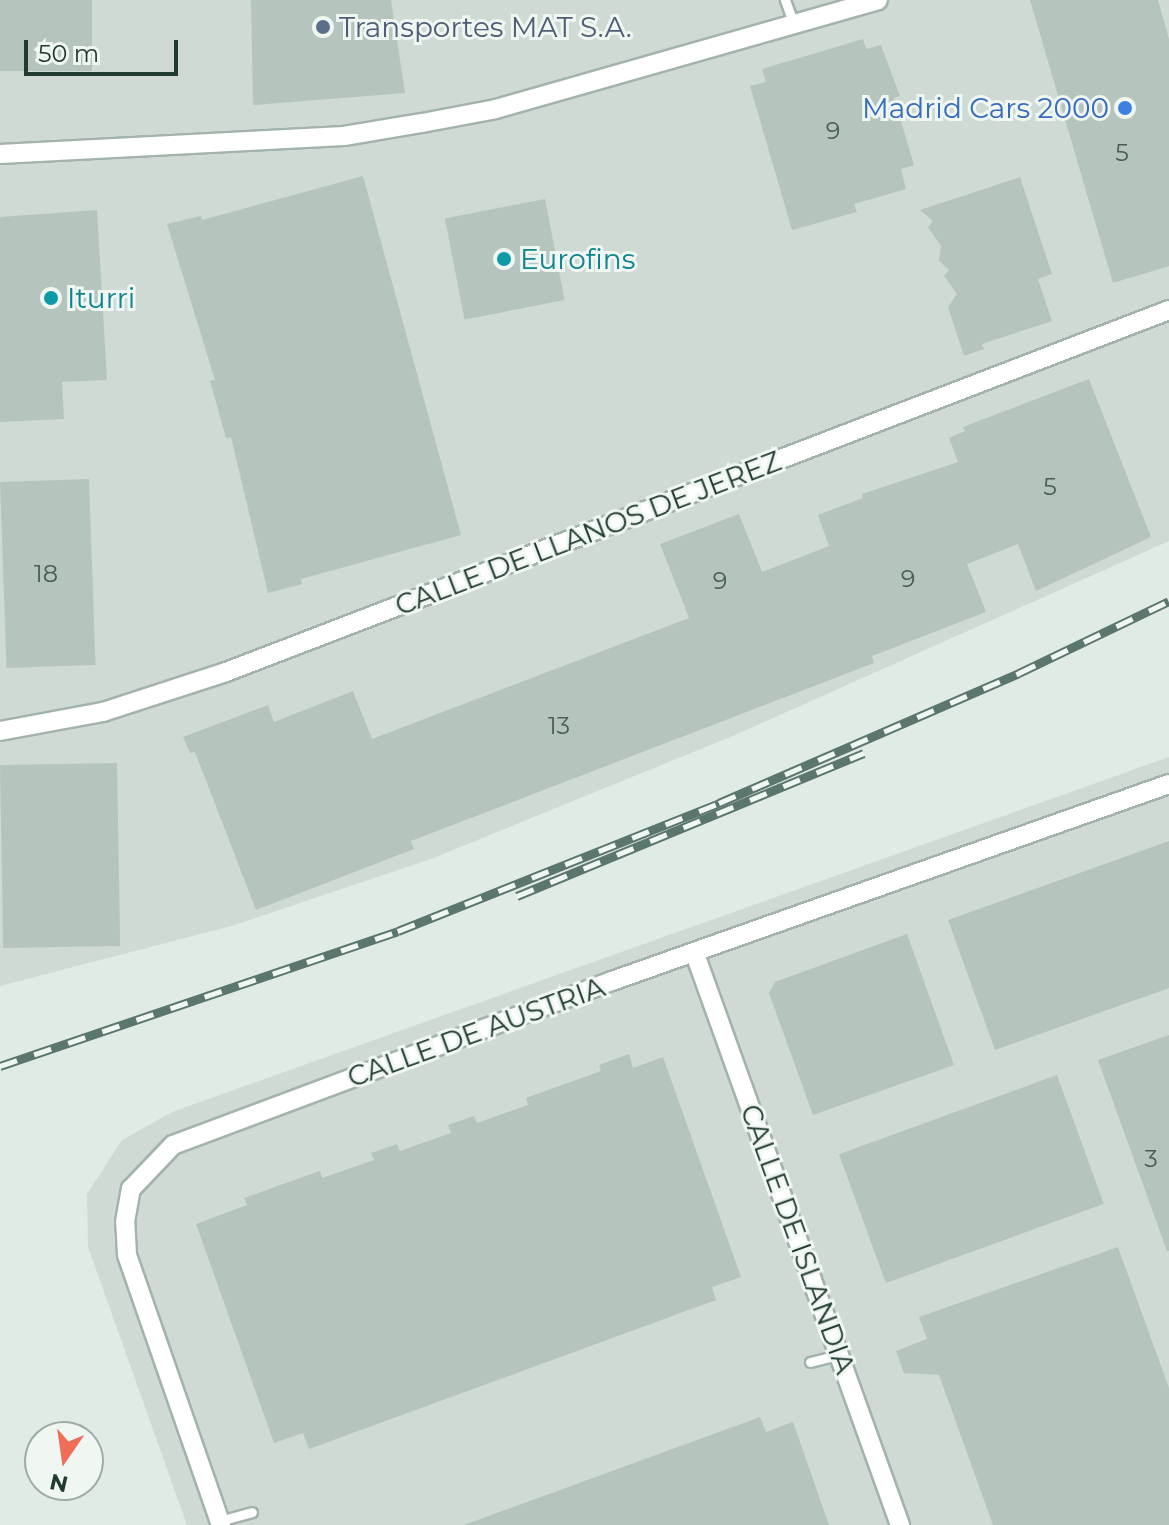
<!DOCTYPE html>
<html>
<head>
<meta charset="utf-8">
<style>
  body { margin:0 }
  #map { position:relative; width:1169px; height:1525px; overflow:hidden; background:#e0ebe5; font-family:Montserrat,sans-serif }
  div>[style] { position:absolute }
  .built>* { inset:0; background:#cedad3 }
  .building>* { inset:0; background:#b5c5bd; transform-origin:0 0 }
  .roads { filter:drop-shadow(2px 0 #a3b3ab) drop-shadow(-2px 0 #a3b3ab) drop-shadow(0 2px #a3b3ab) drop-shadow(0 -2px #a3b3ab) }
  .lane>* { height:9px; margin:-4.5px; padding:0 4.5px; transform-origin:4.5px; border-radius:4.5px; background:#fff }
  .street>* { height:18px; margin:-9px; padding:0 9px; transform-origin:9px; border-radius:9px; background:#fff }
  .rail>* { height:9px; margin-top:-4.5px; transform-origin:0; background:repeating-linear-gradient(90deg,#f0f7f3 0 18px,#5b766c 0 36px); box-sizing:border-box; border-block:2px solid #5b766c }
  .dots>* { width:22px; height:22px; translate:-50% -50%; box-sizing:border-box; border:4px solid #f0f7f3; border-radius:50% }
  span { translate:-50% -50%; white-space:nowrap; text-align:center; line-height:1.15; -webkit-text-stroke:6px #f0f7f3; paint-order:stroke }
  .number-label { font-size:24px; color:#465e54 }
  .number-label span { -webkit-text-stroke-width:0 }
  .service-label { font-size:28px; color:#4e5e75 }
  .left { translate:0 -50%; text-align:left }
  .shop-label { font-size:28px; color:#366cbe }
  .right { translate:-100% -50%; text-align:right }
  .culture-label { font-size:28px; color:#0d838f }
  .street-label { font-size:28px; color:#213b31 }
  .north { position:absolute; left:24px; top:1421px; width:80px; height:80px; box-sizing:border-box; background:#f0f7f3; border:2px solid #9daca5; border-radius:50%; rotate:193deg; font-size:22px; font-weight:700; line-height:32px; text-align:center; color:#213b31 }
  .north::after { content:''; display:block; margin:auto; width:28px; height:36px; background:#f06d58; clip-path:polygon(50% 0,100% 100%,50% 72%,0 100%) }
  .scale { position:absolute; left:24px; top:40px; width:154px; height:36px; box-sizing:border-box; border:4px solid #213b31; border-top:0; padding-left:10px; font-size:24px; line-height:28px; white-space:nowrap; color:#213b31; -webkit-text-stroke:6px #f0f7f3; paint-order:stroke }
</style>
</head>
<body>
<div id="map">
  <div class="built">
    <div style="clip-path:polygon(0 0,1169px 0,1169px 541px,735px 735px,431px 859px,235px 925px,0 986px)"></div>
    <div style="clip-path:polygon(1169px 757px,1169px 1525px,187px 1525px,88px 1247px,87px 1194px,122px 1140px,172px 1112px)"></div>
  </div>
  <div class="building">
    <div style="left:0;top:0;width:92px;height:71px"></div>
    <div style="clip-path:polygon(251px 0,391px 0,405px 93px,253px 105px)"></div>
    <div style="clip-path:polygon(1030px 0,1158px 0,1169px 39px,1169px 266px,1113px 283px)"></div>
    <div style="clip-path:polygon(863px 39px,866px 49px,881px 45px,900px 96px,894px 98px,914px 165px,901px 169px,906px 189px,854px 204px,857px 212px,792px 230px,750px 86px,766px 82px,762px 69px)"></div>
    <div style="clip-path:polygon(363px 176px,461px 535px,301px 579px,302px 584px,268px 593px,231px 437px,226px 438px,210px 381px,215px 380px,167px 224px,201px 216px,202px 220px)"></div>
    <div style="clip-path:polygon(1020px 177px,1052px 274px,1038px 279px,1052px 321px,982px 344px,984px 349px,964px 356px,948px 307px,957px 294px,944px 276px,949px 270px,939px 261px,941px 246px,928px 227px,933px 221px,920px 210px)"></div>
    <div style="left:545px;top:199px;width:103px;height:102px;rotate:79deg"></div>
    <div style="clip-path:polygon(97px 210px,107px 380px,62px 382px,64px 419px,0 422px,0 217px)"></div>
    <div style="clip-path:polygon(1089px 379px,1151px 537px,1036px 591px,1018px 544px,967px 564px,986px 612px,872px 656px,874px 663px,411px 841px,414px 849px,256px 910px,195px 752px,190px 753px,183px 737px,268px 705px,274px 722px,353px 691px,372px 739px,689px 618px,660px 544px,739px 514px,762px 572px,829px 546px,818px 515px,863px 498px,862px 494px,958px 462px,949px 438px,965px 431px,963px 427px)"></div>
    <div style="left:89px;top:479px;width:186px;height:89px;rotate:88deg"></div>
    <div style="left:117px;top:763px;width:183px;height:117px;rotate:89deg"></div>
    <div style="clip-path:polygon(1169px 841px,1169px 988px,995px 1050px,948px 920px)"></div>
    <div style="clip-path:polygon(907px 934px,954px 1065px,813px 1115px,769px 993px,775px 982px)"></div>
    <div style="clip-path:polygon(1169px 1035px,1169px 1251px,1167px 1251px,1098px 1060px)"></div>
    <div style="clip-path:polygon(629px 1054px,633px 1068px,663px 1057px,741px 1277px,712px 1287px,716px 1300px,309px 1449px,303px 1433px,274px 1443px,196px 1224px,247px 1205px,244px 1198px,320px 1171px,322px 1178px,374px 1160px,371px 1153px,397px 1144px,400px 1151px,451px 1133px,448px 1125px,474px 1116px,477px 1123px,528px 1105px,526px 1098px,601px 1071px,599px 1065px)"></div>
    <div style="left:1057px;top:1075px;width:137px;height:232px;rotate:70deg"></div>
    <div style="clip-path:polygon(1118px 1247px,1169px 1388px,1169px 1525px,993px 1525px,939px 1375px,904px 1373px,896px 1351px,927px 1339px,919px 1317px)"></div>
    <div style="clip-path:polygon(760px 1417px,766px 1432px,793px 1422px,829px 1525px,464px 1525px)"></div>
  </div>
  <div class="roads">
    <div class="lane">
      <div style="left:785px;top:0;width:27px;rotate:70deg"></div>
      <div style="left:810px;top:1362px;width:30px;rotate:-14deg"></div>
      <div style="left:219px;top:1521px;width:34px;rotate:-15deg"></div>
    </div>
    <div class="street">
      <div style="left:0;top:154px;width:344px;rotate:-3deg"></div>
      <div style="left:344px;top:136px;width:79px;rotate:-9.5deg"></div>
      <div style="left:422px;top:123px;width:75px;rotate:-10.7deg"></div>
      <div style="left:496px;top:109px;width:397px;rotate:-15.9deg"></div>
      <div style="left:0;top:731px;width:105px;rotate:-10.5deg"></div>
      <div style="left:103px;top:712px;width:129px;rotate:-18deg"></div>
      <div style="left:226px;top:672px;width:1010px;rotate:-21deg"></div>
      <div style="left:695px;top:954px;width:607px;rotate:70.25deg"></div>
      <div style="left:221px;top:1525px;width:286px;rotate:-109.2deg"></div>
      <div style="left:127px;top:1255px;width:33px;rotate:-93deg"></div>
      <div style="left:125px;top:1222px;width:34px;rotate:-80deg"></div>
      <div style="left:131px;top:1189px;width:61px;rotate:-46.3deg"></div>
      <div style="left:173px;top:1145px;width:469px;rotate:-20.5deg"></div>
      <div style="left:612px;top:981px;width:591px;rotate:-19.48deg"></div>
    </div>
  </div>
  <div class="rail">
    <div style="left:517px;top:896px;width:375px;rotate:-22.4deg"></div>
    <div style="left:0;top:1066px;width:420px;rotate:-18.7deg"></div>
    <div style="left:398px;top:931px;width:346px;rotate:-21.7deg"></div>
    <div style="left:719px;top:803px;width:327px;rotate:-23.4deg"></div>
    <div style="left:1019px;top:673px;width:166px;rotate:-25.6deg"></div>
  </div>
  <div class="dots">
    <div style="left:323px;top:27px;background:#5c6f8a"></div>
    <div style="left:1125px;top:108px;background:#3f7fe0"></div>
    <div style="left:504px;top:259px;background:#0f9aa8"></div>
    <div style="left:51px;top:298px;background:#0f9aa8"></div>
  </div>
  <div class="number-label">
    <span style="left:833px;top:131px">9</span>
    <span style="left:1122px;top:153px">5</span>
    <span style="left:1050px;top:487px">5</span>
    <span style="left:46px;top:574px">18</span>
    <span style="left:908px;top:579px">9</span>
    <span style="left:720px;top:581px">9</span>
    <span style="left:559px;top:726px">13</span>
    <span style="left:1151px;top:1159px">3</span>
  </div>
  <div class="service-label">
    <span class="left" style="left:339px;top:27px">Transportes MAT S.A.</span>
  </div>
  <div class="shop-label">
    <span class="right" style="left:1109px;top:108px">Madrid Cars 2000</span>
  </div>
  <div class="culture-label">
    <span class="left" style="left:520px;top:259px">Eurofins</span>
    <span class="left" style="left:67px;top:298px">Iturri</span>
  </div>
  <div class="street-label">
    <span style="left:588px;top:533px;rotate:-21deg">CALLE DE LLANOS DE JEREZ</span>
    <span style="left:476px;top:1032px;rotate:-20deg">CALLE DE AUSTRIA</span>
    <span style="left:798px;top:1239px;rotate:70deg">CALLE DE ISLANDIA</span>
  </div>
  <div class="north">N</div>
  <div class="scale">50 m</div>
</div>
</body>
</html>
